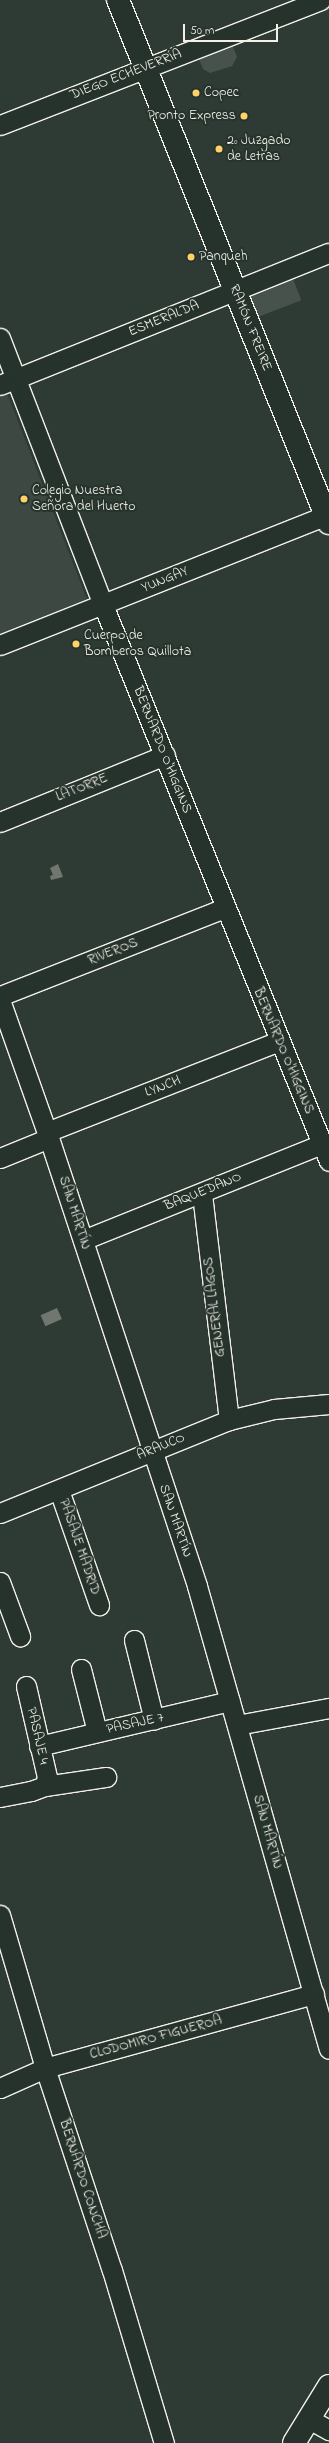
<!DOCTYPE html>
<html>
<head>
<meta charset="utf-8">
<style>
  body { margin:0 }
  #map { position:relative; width:329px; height:2443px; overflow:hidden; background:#2e3b34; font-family:"Indie Flower",sans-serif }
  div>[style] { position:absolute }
  .built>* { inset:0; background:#3c4841 }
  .green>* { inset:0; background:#48524c; transform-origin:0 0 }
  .water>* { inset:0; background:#6f7770; transform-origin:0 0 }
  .roads { filter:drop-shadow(1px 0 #f4f1e8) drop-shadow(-1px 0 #f4f1e8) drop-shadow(0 1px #f4f1e8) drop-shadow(0 -1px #f4f1e8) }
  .minor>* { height:19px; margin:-9.5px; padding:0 9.5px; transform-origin:9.5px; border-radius:9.5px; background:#26332d }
  .major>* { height:22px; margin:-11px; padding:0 11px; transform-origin:11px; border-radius:11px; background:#26332d }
  .dots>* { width:11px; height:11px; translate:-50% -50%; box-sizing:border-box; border:2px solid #26332d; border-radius:50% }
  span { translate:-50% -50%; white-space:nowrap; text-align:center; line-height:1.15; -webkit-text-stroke:4px #26332d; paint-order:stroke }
  .street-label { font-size:14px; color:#f4f1e8 }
  .poi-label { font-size:14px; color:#f4f1e8 }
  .left { translate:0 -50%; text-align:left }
  .right { translate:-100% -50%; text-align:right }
  .scale { position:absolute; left:183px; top:24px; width:95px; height:18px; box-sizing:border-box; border:2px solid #f4f1e8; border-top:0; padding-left:5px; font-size:12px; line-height:14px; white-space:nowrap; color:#f4f1e8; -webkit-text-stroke:3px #26332d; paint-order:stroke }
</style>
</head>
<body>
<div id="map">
  <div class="built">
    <div style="clip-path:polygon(7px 393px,88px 602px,0 635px,0 396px)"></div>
  </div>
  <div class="green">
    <div style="clip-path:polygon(232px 44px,237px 57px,232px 66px,210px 73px,203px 69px,198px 57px)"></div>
    <div style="left:292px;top:276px;width:26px;height:53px;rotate:69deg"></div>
  </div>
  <div class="water">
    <div style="clip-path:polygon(58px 864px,63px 877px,51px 880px,50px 876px,53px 875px,50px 868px)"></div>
    <div style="left:57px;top:1308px;width:12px;height:18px;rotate:66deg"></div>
  </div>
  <div class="roads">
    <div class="minor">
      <div style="left:0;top:125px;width:344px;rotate:-21.3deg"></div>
      <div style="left:0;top:338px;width:286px;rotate:68.9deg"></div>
      <div style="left:103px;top:605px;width:600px;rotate:67.88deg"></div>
      <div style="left:0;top:385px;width:354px;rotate:-21.9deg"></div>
      <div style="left:0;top:645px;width:351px;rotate:-21.7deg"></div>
      <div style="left:0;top:822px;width:178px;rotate:-22.1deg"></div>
      <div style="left:0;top:996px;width:242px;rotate:-21.4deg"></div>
      <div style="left:0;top:1000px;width:146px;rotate:70.5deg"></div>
      <div style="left:49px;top:1138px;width:472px;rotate:71.7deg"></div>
      <div style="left:197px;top:1586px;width:481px;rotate:74.1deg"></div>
      <div style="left:47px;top:1132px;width:249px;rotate:-21.4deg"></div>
      <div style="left:0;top:1158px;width:53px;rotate:-22.2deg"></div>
      <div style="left:202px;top:1194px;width:228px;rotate:83.2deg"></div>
      <div style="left:83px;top:1240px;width:258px;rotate:-21.9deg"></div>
      <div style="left:59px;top:1490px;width:122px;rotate:70.8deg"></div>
      <div style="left:0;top:1513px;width:247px;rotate:-22.1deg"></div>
      <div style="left:229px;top:1420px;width:46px;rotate:-13.7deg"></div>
      <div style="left:274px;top:1409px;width:55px;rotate:-5.2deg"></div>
      <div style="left:0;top:1582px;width:58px;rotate:69.7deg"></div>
      <div style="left:134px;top:1640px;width:82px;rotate:76deg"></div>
      <div style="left:81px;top:1669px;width:65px;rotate:75.7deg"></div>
      <div style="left:26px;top:1686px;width:93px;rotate:77deg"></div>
      <div style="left:47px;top:1777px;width:9px;rotate:103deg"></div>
      <div style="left:237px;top:1725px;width:94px;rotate:-10.5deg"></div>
      <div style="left:39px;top:1746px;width:196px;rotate:-13.3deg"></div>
      <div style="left:0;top:1797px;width:32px;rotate:-11deg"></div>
      <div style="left:31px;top:1791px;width:15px;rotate:-20deg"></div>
      <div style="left:45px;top:1786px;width:62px;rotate:-8.4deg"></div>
      <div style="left:0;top:1915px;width:159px;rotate:73.6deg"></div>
      <div style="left:45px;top:2068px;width:213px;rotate:71.7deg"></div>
      <div style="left:112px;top:2270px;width:181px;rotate:73.3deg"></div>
      <div style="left:0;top:2088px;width:49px;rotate:-24deg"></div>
      <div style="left:45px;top:2068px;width:279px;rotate:-15.4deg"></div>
      <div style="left:309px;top:2419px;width:23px;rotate:29deg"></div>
    </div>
    <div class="major">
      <div style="left:118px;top:0;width:564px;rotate:68.03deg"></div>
      <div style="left:294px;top:2443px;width:67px;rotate:-58.4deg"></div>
    </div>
  </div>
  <div class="dots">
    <div style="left:196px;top:93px;background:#ffd166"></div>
    <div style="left:244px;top:116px;background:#ffd166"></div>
    <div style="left:219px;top:149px;background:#ffd166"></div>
    <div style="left:191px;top:257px;background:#ffd166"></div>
    <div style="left:24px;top:499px;background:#ffd166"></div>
    <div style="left:76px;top:644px;background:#ffd166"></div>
  </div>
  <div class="street-label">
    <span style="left:126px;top:75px;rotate:-21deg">DIEGO ECHEVERRÍA</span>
    <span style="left:164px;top:319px;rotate:-22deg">ESMERALDA</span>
    <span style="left:250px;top:328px;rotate:68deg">RAMÓN FREIRE</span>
    <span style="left:165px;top:580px;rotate:-22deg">YUNGAY</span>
    <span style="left:162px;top:750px;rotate:68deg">BERNARDO O'HIGGINS</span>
    <span style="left:82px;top:788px;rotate:-22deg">LATORRE</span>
    <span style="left:113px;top:952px;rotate:-21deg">RIVEROS</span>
    <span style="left:283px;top:1051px;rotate:67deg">BERNARDO O'HIGGINS</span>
    <span style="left:163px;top:1087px;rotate:-21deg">LYNCH</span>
    <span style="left:203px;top:1192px;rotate:-22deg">BAQUEDANO</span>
    <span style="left:74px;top:1213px;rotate:72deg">SAN MARTÍN</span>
    <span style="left:215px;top:1307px;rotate:-97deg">GENERAL LAGOS</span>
    <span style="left:161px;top:1447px;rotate:-22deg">ARAUCO</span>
    <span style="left:175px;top:1521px;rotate:71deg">SAN MARTÍN</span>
    <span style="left:79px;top:1547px;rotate:71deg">PASAJE MADRID</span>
    <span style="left:135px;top:1724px;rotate:-12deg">PASAJE 7</span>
    <span style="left:37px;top:1736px;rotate:77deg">PASAJE 4</span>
    <span style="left:267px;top:1832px;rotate:74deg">SAN MARTÍN</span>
    <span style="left:156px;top:2038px;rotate:-15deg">CLODOMIRO FIGUEROA</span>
    <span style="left:82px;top:2179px;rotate:72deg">BERNARDO CONCHA</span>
  </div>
  <div class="poi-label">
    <span class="left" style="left:204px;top:93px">Copec</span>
    <span class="right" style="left:236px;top:116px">Pronto Express</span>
    <span class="left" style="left:227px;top:149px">2º Juzgado<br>de Letras</span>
    <span class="left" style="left:199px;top:257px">Panqueh</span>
    <span class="left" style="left:32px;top:499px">Colegio Nuestra<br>Señora del Huerto</span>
    <span class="left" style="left:84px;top:644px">Cuerpo de<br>Bomberos Quillota</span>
  </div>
  <div class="scale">50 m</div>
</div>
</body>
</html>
